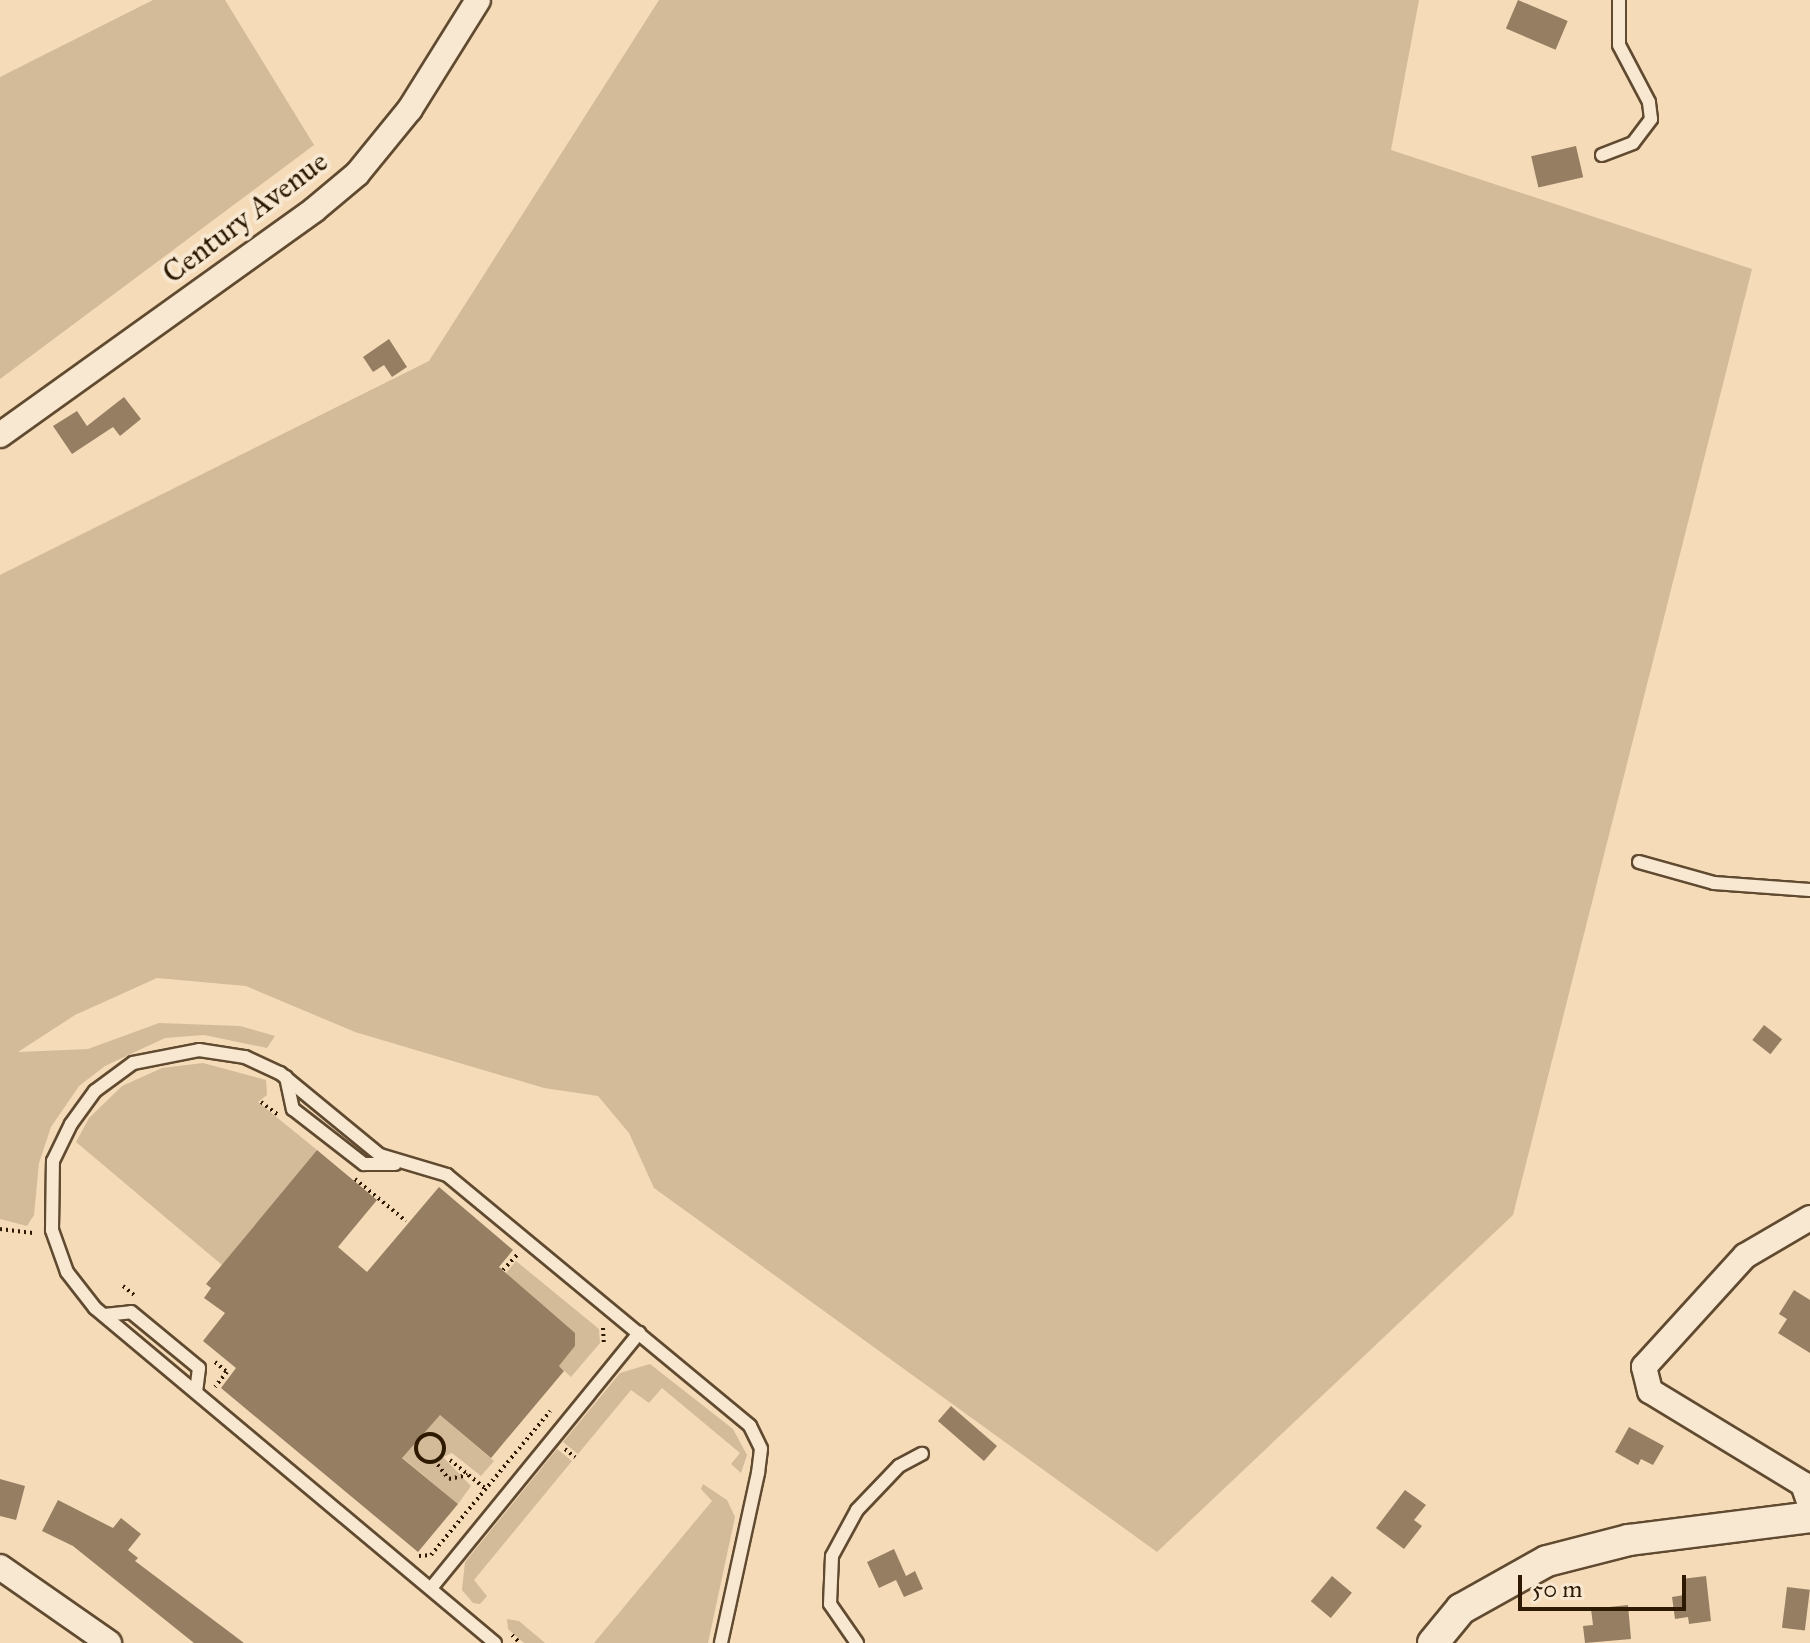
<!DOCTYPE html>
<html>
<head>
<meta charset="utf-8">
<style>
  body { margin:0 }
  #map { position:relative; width:1810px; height:1643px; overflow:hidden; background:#f5dbb8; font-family:"IM FELL Great Primer",serif }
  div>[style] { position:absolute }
  .green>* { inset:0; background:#d3ba99 }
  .building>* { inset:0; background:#957e61; transform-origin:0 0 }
  .path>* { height:4px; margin-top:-2px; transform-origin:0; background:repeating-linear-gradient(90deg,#2e1a02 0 2px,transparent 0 6px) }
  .path>.ring { margin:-2px; padding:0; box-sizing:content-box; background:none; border:4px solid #2e1a02; border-radius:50% }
  .roads { filter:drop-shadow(2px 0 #604a30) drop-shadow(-2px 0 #604a30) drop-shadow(0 2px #604a30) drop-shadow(0 -2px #604a30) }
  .service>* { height:12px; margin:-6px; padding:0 6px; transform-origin:6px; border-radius:6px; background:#f8e8d1 }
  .minor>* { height:24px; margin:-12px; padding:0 12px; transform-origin:12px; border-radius:12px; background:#f8e8d1 }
  .tertiary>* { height:30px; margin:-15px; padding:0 15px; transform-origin:15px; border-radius:15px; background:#f8e8d1 }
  span { translate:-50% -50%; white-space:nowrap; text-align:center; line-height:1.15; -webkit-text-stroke:8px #f8e8d1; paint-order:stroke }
  .street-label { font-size:30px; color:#2e1a02 }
  .scale { position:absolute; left:1518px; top:1575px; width:168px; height:36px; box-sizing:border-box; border:4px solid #2e1a02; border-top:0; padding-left:10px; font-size:24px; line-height:28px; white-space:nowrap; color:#2e1a02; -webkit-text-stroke:6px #f8e8d1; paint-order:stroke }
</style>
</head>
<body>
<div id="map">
  <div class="green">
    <div style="clip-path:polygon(153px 0,225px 0,314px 145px,0 379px,0 77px)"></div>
    <div style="clip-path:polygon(659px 0,1419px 0,1391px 150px,1752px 269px,1513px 1215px,1157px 1552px,654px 1188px,629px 1133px,598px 1096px,544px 1088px,355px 1032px,246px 986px,157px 978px,75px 1015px,18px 1052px,88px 1049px,159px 1023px,240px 1026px,275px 1036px,267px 1048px,204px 1035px,165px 1038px,105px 1066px,79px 1086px,51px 1127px,39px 1163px,34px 1215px,27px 1226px,0 1219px,0 575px,429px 361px)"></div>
    <div style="clip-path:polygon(203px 1063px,266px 1080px,267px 1095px,258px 1102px,317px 1150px,222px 1265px,76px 1142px,89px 1118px,122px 1086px,162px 1068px)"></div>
    <div style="clip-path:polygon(516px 1261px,599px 1329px,600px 1343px,571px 1377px,559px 1366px,575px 1346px,575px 1334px,506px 1273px)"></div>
    <div style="clip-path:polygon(650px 1364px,733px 1429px,747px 1455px,741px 1473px,731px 1464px,740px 1453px,662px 1388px,649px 1403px,631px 1390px,578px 1454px,563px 1442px,620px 1373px)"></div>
    <div style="clip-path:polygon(440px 1415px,494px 1461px,481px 1476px,452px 1453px,443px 1457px,471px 1486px,458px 1504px,391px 1448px)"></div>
    <div style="clip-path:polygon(557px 1449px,572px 1461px,474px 1580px,487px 1596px,480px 1604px,473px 1603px,462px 1590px,465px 1562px)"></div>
    <div style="clip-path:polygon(703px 1484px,727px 1500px,735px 1517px,708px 1643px,594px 1643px,712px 1501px,701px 1489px)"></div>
    <div style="clip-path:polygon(507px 1619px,519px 1621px,545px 1643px,524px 1643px,508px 1629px)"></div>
  </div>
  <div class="building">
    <div style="left:1518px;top:0;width:54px;height:31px;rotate:23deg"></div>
    <div style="left:1576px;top:146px;width:32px;height:46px;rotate:77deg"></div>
    <div style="clip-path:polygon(389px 339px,407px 367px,392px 377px,384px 365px,373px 372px,363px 357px)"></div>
    <div style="clip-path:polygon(124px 397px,141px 419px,120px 436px,113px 427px,72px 454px,53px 426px,77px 411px,87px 426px)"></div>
    <div style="left:1764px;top:1025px;width:23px;height:19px;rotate:38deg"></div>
    <div style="clip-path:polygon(317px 1150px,377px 1200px,338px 1247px,367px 1272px,439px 1187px,513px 1250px,499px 1267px,575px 1333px,575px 1346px,559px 1366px,564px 1371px,491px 1458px,440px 1415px,402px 1458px,458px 1504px,418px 1552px,221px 1388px,236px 1368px,203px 1341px,225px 1313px,204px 1298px,211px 1288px,206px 1284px)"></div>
    <div style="clip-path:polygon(1794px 1290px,1810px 1300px,1810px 1353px,1778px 1333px,1787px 1319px,1779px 1314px)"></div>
    <div style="left:951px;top:1406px;width:61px;height:20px;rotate:41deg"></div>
    <div style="clip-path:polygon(1629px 1427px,1664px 1446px,1653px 1465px,1641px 1459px,1638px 1465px,1615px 1452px)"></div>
    <div style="clip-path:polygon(0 1479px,25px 1486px,16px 1520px,0 1516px)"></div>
    <div style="clip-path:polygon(1405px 1490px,1426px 1505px,1414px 1520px,1422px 1526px,1404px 1549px,1376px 1528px)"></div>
    <div style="clip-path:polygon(58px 1500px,113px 1528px,121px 1518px,141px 1534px,128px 1550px,138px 1558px,135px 1561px,244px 1643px,194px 1643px,73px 1546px,42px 1531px)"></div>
    <div style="clip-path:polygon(894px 1549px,906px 1576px,915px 1571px,923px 1589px,904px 1597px,896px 1580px,879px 1588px,867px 1562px)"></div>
    <div style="left:1332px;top:1576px;width:26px;height:33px;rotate:40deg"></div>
    <div style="clip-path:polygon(1706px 1576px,1711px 1621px,1689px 1624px,1688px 1617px,1675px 1619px,1672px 1597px,1684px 1595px,1682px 1579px)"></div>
    <div style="left:1787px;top:1587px;width:23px;height:41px;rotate:7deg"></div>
    <div style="clip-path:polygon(1628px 1605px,1631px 1639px,1585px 1643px,1583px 1626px,1593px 1625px,1591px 1609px)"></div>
  </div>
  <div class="path">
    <div style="left:261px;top:1102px;width:21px;rotate:37deg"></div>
    <div style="left:355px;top:1179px;width:66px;rotate:39.5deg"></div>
    <div style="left:0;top:1229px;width:35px;rotate:7deg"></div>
    <div style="left:503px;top:1270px;width:21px;rotate:-47deg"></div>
    <div style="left:123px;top:1286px;width:14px;rotate:39deg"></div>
    <div style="left:603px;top:1328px;width:18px;rotate:87deg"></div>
    <div style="left:215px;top:1362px;width:16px;rotate:40deg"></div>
    <div style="left:227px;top:1372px;width:19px;rotate:129deg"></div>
    <div class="ring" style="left:416px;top:1434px;width:24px;height:24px"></div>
    <div style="left:565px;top:1449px;width:13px;rotate:39deg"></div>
    <div style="left:434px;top:1460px;width:24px;rotate:52deg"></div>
    <div style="left:449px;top:1479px;width:19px;rotate:-12deg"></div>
    <div style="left:450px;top:1460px;width:46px;rotate:38.9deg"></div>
    <div style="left:419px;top:1556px;width:12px;rotate:-5deg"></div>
    <div style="left:431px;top:1555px;width:187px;rotate:-50.4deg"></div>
    <div style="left:512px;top:1635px;width:11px;rotate:45deg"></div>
  </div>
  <div class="roads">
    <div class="service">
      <div style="left:1602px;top:155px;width:33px;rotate:-21deg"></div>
      <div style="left:1633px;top:143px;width:30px;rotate:-53deg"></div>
      <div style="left:1651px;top:119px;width:17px;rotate:-97deg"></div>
      <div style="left:1649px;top:102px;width:64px;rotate:-117.8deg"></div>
      <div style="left:1619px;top:45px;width:45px;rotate:-90deg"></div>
      <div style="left:1639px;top:862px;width:78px;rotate:15.6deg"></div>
      <div style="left:1714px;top:883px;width:96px;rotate:4.2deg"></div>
      <div style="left:286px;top:1077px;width:33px;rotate:78deg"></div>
      <div style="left:293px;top:1109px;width:90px;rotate:37.8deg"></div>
      <div style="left:364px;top:1164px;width:31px"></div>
      <div style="left:104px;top:1315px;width:27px;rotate:-6deg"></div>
      <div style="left:131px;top:1312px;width:88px;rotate:39.5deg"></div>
      <div style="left:199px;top:1368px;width:24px;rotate:97deg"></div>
      <div style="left:432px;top:1587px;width:328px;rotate:-50.8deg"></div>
      <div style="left:495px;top:1643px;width:522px;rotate:-140.05deg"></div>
      <div style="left:95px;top:1308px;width:46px;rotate:-127.9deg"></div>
      <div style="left:67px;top:1272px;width:45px;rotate:-109.7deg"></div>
      <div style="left:52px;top:1230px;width:69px;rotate:-89.2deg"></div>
      <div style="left:53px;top:1161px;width:41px;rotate:-64.1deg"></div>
      <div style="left:71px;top:1124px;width:41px;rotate:-54deg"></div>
      <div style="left:95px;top:1091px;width:47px;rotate:-36.4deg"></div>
      <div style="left:133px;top:1063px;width:67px;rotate:-11.1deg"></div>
      <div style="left:199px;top:1050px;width:47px;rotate:8.7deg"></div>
      <div style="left:245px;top:1057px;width:38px;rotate:25deg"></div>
      <div style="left:280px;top:1073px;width:129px;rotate:39.4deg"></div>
      <div style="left:380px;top:1155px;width:70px;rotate:16.6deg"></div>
      <div style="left:447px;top:1175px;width:393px;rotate:39.6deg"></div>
      <div style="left:750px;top:1426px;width:25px;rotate:64deg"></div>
      <div style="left:761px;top:1449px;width:24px;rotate:97deg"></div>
      <div style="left:758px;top:1473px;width:174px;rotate:102.3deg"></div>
      <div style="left:857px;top:1643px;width:47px;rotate:-124.7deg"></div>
      <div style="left:830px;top:1604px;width:48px;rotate:-87.6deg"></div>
      <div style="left:832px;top:1556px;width:52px;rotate:-61.5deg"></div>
      <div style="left:857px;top:1510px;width:61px;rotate:-46.3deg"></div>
      <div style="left:899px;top:1466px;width:26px;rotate:-28deg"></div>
    </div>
    <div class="minor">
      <div style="left:0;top:435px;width:386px;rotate:-35.6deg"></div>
      <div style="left:314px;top:210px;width:56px;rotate:-39.9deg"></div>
      <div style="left:357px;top:174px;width:84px;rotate:-50.8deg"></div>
      <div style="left:410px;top:109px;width:128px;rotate:-58deg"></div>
      <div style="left:1810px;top:1218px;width:75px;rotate:149.7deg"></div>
      <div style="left:1745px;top:1256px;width:150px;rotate:132.3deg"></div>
      <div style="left:1644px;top:1367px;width:25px;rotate:76deg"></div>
      <div style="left:1650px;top:1391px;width:179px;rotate:31.3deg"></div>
      <div style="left:1803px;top:1484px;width:21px;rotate:71deg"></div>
      <div style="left:0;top:1567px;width:133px;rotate:34.9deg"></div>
    </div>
    <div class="tertiary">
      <div style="left:1433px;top:1643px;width:44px;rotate:-50.5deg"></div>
      <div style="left:1461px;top:1609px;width:98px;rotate:-29.2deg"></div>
      <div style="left:1547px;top:1561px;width:85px;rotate:-14.4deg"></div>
      <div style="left:1629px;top:1540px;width:182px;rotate:-7.2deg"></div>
    </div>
  </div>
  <div class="street-label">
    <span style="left:245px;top:217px;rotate:-37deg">Century Avenue</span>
  </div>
  <div class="scale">50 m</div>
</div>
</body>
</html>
